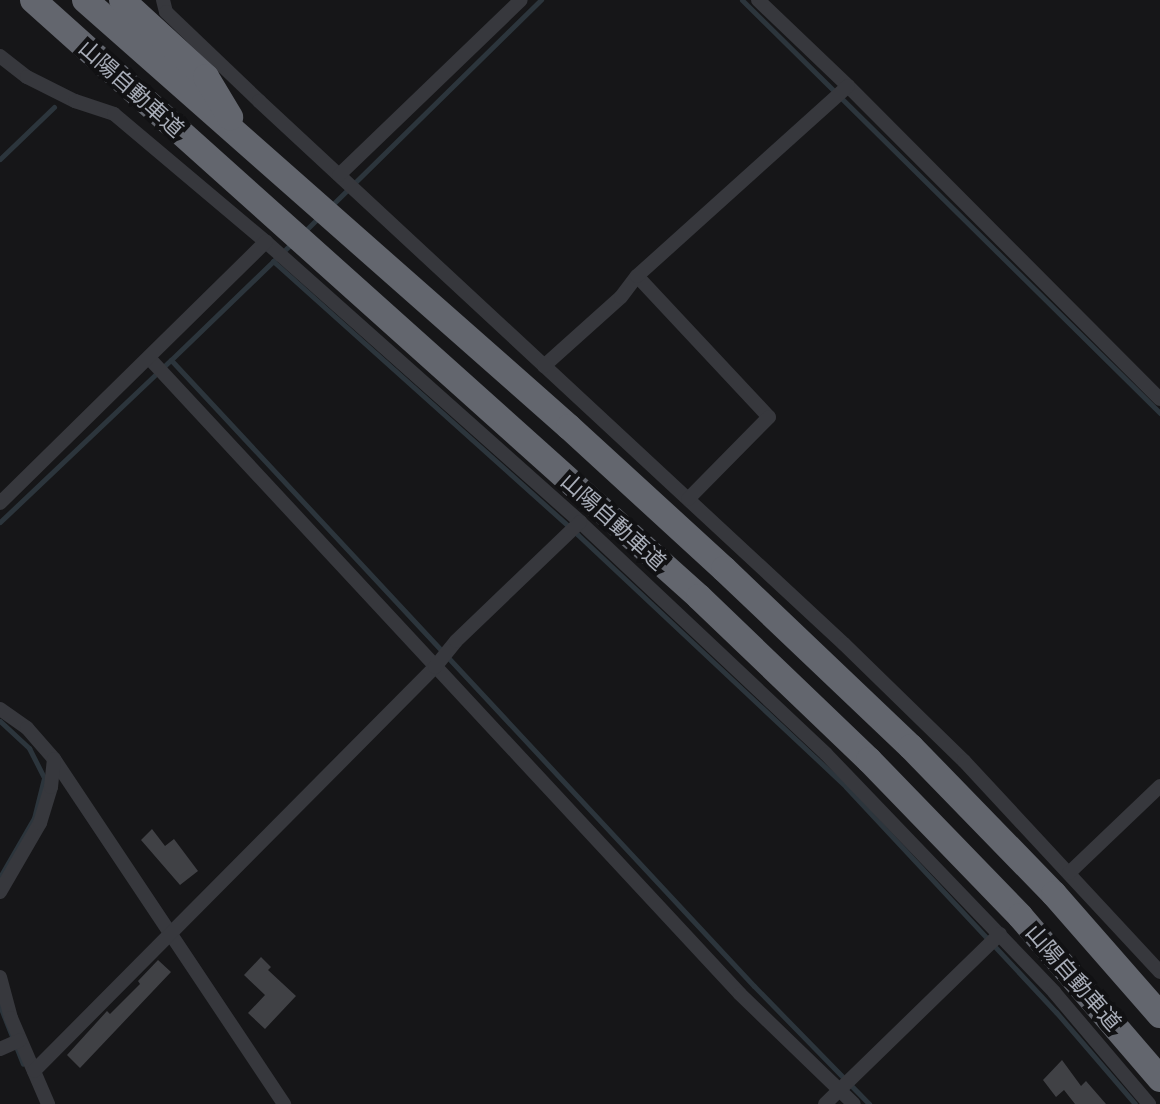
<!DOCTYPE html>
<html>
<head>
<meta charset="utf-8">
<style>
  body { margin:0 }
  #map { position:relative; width:1160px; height:1104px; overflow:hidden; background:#161618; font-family:Ubuntu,"Noto Sans JP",sans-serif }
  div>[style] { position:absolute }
  .stream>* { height:5px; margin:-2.5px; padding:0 2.5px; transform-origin:2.5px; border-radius:2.5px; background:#2c353c }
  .building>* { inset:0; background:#404145 }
  .minor>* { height:14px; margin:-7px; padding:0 7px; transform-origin:7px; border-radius:7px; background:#37383d }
  .motorway>* { height:26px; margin:-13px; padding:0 13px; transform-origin:13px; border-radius:13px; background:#63666e }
  span { translate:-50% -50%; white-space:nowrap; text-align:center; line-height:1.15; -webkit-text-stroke:8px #111113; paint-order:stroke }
  .street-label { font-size:22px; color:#a8adb8 }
</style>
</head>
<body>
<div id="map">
  <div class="stream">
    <div style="left:742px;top:0;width:588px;rotate:44.66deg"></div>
    <div style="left:0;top:159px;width:75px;rotate:-43.9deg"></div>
    <div style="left:330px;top:207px;width:296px;rotate:-44.5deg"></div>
    <div style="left:304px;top:232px;width:23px;rotate:-45deg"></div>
    <div style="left:291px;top:244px;width:167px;rotate:136deg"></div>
    <div style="left:171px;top:360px;width:855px;rotate:47.04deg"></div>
    <div style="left:754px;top:986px;width:165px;rotate:45.7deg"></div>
    <div style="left:273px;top:261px;width:409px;rotate:41.9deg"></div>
    <div style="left:577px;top:534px;width:369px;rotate:43.2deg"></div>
    <div style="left:846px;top:787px;width:308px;rotate:47deg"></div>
    <div style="left:1056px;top:1012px;width:121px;rotate:49.3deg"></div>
    <div style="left:0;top:522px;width:236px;rotate:-43.5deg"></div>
    <div style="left:0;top:721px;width:40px;rotate:43deg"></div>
    <div style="left:29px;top:748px;width:34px;rotate:63deg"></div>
    <div style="left:44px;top:778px;width:41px;rotate:104deg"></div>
    <div style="left:34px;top:818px;width:68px;rotate:120deg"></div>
    <div style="left:0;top:1006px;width:62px;rotate:68.4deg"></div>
  </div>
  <div class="building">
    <div style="clip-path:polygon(152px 829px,165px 846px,174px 839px,198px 871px,180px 885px,141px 840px)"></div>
    <div style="clip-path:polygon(261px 957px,271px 967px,268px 970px,296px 996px,265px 1029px,248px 1013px,265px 995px,244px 975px)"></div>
    <div style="clip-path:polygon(158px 960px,171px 972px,80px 1068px,67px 1055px,107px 1011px,110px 1014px,140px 984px,138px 981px)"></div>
    <div style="clip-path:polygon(1062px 1060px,1081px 1086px,1086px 1081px,1106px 1104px,1075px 1104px,1064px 1090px,1056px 1097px,1043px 1080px)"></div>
  </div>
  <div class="minor">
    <div style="left:163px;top:0;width:12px;rotate:76deg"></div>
    <div style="left:166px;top:12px;width:129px;rotate:43.7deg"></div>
    <div style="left:259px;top:101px;width:798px;rotate:42.87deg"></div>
    <div style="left:844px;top:644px;width:168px;rotate:44.3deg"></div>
    <div style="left:964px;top:761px;width:288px;rotate:47.1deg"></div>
    <div style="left:758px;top:0;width:124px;rotate:43.7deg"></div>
    <div style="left:848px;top:86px;width:442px;rotate:45.1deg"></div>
    <div style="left:0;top:56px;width:34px;rotate:38deg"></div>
    <div style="left:27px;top:77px;width:54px;rotate:26.6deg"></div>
    <div style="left:75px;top:101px;width:41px;rotate:18.4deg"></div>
    <div style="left:114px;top:114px;width:199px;rotate:40.1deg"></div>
    <div style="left:266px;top:242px;width:421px;rotate:41.7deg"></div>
    <div style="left:580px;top:522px;width:338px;rotate:43.3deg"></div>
    <div style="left:826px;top:754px;width:330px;rotate:46.2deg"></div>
    <div style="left:1054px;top:992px;width:147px;rotate:49.7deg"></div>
    <div style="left:339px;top:175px;width:252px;rotate:-43.9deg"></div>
    <div style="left:637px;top:276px;width:193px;rotate:46.9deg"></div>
    <div style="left:769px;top:417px;width:115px;rotate:134.6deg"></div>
    <div style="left:149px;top:358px;width:868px;rotate:47.1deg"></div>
    <div style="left:740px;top:994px;width:158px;rotate:44deg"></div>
    <div style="left:544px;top:366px;width:103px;rotate:-41.9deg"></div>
    <div style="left:621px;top:297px;width:26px;rotate:-53deg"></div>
    <div style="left:637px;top:276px;width:284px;rotate:-42deg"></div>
    <div style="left:0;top:503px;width:373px;rotate:-44.5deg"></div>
    <div style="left:0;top:709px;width:33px;rotate:35deg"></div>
    <div style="left:27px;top:728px;width:41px;rotate:48.9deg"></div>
    <div style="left:54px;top:759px;width:415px;rotate:56.3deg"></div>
    <div style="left:1069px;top:873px;width:126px;rotate:-43.7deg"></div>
    <div style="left:0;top:892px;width:80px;rotate:-59.9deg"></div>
    <div style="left:40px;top:823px;width:38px;rotate:-73deg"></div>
    <div style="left:51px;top:787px;width:28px;rotate:-84deg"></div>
    <div style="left:0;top:977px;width:42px;rotate:75deg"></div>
    <div style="left:11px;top:1018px;width:94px;rotate:66.7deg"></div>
    <div style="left:0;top:1049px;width:22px;rotate:-24deg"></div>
    <div style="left:34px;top:1071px;width:569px;rotate:-45.21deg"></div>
    <div style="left:435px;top:667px;width:33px;rotate:-51deg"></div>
    <div style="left:456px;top:641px;width:172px;rotate:-43.8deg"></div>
    <div style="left:825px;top:1104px;width:244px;rotate:-44.2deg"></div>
  </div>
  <div class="motorway">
    <div style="left:33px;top:0;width:894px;rotate:41.87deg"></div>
    <div style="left:699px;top:597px;width:236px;rotate:43.8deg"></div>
    <div style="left:869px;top:760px;width:217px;rotate:45.9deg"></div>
    <div style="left:1020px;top:916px;width:215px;rotate:49.3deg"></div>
    <div style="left:85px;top:0;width:645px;rotate:41.42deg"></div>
    <div style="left:569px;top:427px;width:210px;rotate:42.5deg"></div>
    <div style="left:724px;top:569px;width:258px;rotate:43.6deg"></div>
    <div style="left:911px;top:747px;width:205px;rotate:45.8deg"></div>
    <div style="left:1054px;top:894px;width:161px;rotate:48.8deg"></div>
    <div style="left:122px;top:0;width:114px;rotate:42.5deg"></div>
    <div style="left:206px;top:77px;width:47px;rotate:59deg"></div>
  </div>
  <div class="street-label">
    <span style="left:132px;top:88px;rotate:42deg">山陽自動車道</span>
    <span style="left:614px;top:521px;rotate:42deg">山陽自動車道</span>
    <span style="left:1074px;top:977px;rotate:49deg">山陽自動車道</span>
  </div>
</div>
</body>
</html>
